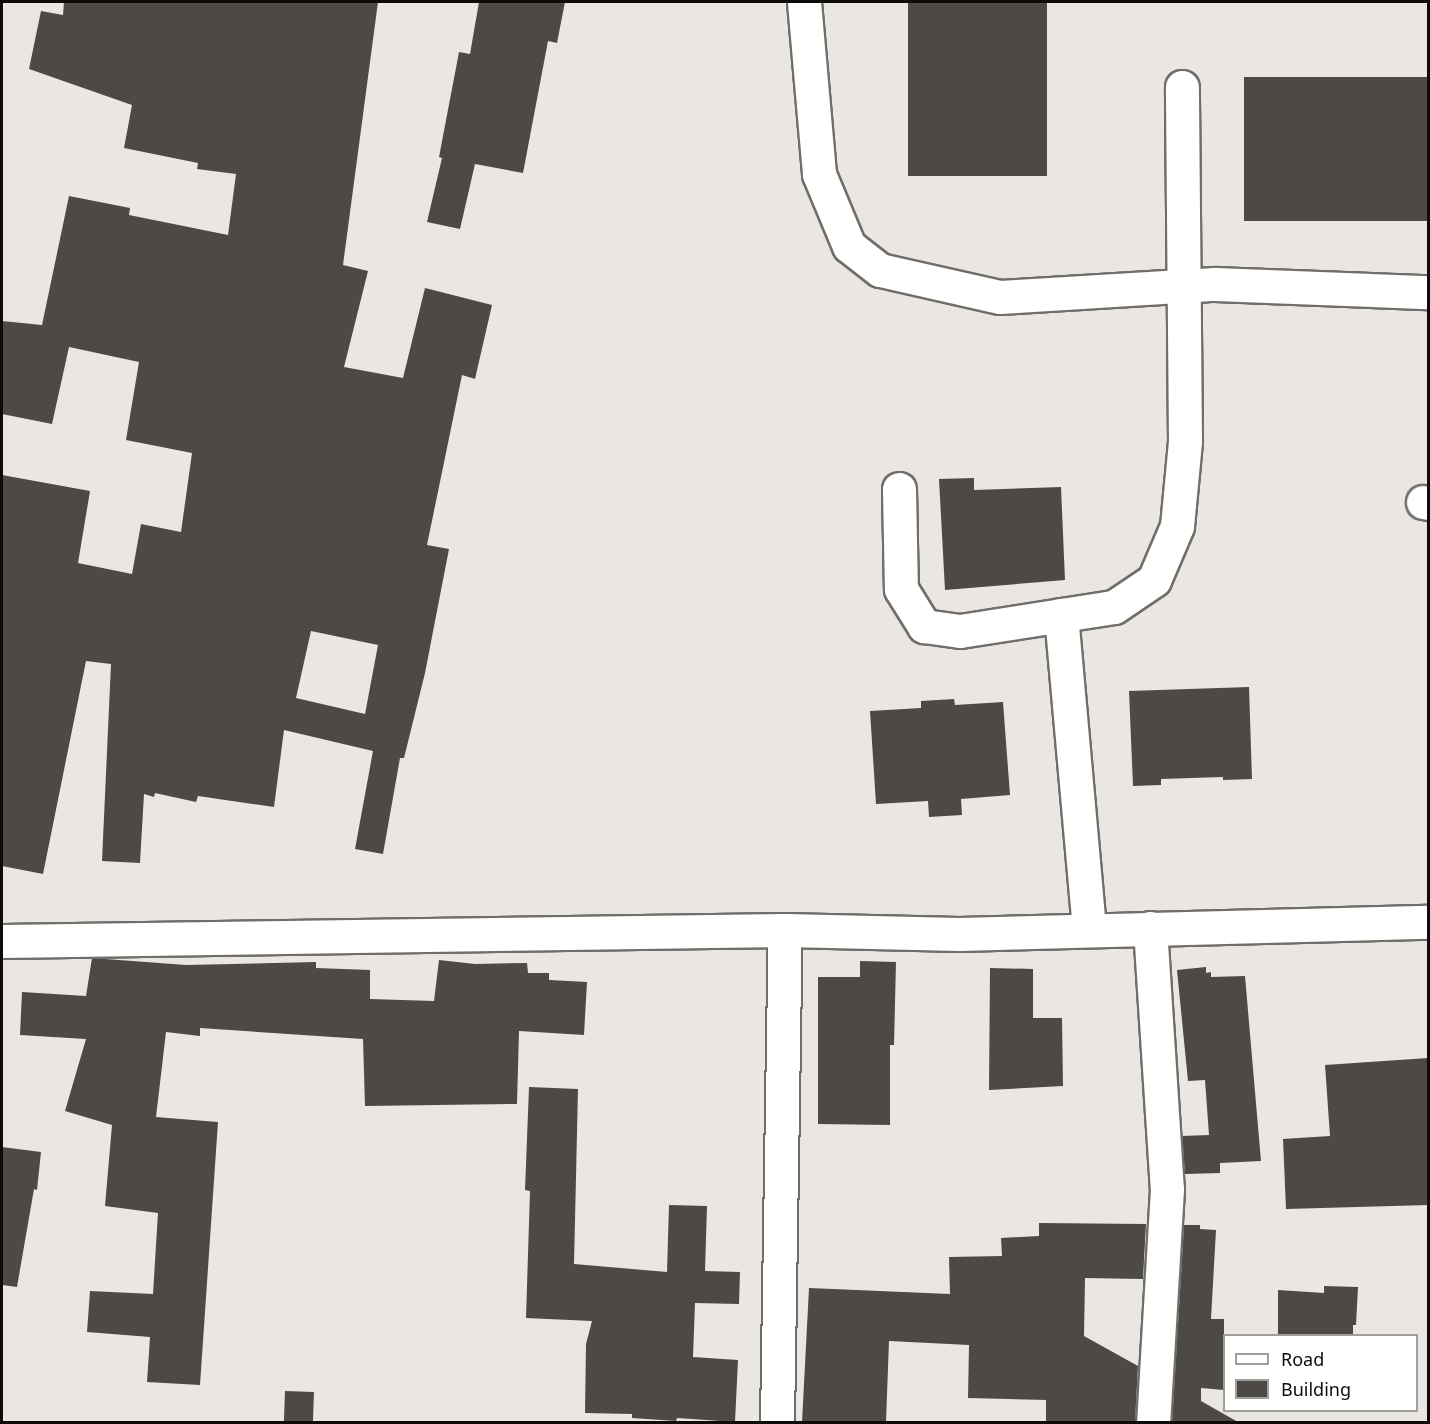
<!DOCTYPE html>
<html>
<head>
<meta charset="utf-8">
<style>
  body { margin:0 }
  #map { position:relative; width:1430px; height:1424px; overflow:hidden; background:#eae6e1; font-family:"Noto Sans",sans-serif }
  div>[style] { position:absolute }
  .building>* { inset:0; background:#4d4a46; transform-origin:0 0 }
  .roads { filter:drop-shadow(2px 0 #716e6a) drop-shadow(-2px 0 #716e6a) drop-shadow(0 2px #716e6a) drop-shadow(0 -2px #716e6a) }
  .street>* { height:33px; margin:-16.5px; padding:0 16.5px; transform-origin:16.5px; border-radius:16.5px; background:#fff }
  span { translate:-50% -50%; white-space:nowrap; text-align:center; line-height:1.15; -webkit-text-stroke:6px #fff; paint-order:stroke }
  .frame { position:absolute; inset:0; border:3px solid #0d0c0a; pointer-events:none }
  .legend { position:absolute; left:1223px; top:1334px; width:195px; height:78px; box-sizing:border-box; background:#fff; border:2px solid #9e9e9d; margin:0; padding:8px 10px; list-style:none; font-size:18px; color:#0d0c0a }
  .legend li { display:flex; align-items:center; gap:12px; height:30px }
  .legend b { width:30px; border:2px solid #9e9e9d }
</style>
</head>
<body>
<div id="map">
  <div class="building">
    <div style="clip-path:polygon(evenodd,64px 2px,378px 2px,343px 265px,368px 271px,344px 367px,403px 378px,425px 288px,492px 305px,475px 379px,462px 375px,427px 545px,449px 549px,425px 673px,404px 758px,400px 758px,383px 854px,355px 849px,373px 751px,284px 730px,274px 807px,198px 796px,196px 802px,155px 793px,154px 797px,144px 794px,140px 863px,102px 861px,111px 664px,86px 661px,43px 874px,2px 866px,2px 475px,90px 491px,78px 563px,132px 574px,141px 524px,181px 532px,192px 453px,126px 440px,139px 362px,69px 347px,52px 424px,2px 414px,2px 321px,42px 325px,69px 196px,130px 208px,129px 215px,228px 235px,236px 174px,197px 169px,198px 163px,124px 148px,132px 105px,29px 69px,41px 11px,63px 15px,64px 2px,311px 631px,378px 645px,365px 714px,296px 698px,311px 631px)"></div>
    <div style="clip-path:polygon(479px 2px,565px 2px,557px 43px,548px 41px,523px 173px,475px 164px,460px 229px,427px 222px,442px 158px,439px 157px,459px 52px,470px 54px)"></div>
    <div style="left:908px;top:2px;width:139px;height:174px"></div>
    <div style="left:1428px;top:77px;width:144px;height:184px;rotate:90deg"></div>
    <div style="clip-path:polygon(974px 478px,974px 490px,1061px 487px,1065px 580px,945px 590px,939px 479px)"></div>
    <div style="clip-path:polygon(1249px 687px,1252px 779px,1223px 780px,1223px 777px,1161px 779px,1161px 785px,1133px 786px,1129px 691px)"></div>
    <div style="clip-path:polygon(954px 699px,955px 705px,1003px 702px,1010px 795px,961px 799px,962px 815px,929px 817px,928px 801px,876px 804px,870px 711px,921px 708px,921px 701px)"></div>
    <div style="clip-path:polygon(92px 958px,186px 965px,316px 962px,316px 968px,370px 970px,370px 999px,434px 1001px,439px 960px,475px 964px,527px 963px,528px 973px,549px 973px,549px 980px,587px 982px,584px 1035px,519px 1031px,517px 1104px,365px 1106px,363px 1039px,200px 1028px,200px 1036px,166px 1032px,156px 1117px,218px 1122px,200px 1385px,147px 1382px,150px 1337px,87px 1332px,90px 1291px,153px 1294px,158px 1213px,105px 1206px,112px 1125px,65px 1111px,86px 1039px,20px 1035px,22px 992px,86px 996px)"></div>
    <div style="clip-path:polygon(860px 961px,896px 962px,894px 1045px,890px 1045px,890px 1125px,818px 1124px,818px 977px,860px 977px)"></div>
    <div style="clip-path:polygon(1206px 967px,1206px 973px,1211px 972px,1211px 977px,1245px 976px,1261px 1161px,1220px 1163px,1220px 1173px,1185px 1174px,1182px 1136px,1209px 1135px,1205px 1080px,1188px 1081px,1177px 970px)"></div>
    <div style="clip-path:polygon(990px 968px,1033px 969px,1033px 1018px,1062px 1018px,1063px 1086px,989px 1090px)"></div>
    <div style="clip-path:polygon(1428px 1058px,1428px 1205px,1286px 1209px,1283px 1139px,1330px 1136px,1325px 1065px)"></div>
    <div style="clip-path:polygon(529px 1087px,578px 1089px,574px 1264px,667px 1272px,669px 1205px,707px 1206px,705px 1271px,740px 1272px,739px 1304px,695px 1303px,693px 1357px,738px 1360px,735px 1422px,677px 1418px,676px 1421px,632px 1418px,632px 1414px,585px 1413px,586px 1344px,592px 1321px,526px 1318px,530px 1191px,525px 1190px)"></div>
    <div style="clip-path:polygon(2px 1147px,41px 1152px,37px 1190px,34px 1189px,17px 1287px,2px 1285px)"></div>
    <div style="clip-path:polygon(1039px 1223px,1146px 1224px,1143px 1279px,1085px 1278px,1084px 1336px,1138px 1366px,1135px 1422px,1046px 1422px,1046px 1400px,968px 1398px,969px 1345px,889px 1341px,886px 1422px,802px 1422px,809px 1288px,950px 1294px,949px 1257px,1002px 1256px,1001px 1238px,1039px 1236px)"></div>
    <div style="clip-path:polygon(1184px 1225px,1200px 1225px,1200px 1229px,1216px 1230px,1211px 1319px,1224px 1319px,1224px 1390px,1201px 1388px,1201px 1401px,1238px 1422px,1172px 1422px)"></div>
    <div style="clip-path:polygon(1324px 1286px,1358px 1287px,1356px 1325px,1353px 1325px,1353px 1335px,1278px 1335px,1278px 1290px,1324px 1293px)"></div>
    <div style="left:285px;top:1391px;width:29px;height:30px;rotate:2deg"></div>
  </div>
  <div class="roads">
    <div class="street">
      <div style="left:804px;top:2px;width:173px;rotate:85deg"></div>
      <div style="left:819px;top:174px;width:78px;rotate:67.4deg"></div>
      <div style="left:849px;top:246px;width:39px;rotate:38deg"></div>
      <div style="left:880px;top:270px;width:123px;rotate:12.7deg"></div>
      <div style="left:1000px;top:297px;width:215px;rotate:-3.5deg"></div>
      <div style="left:1215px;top:284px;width:213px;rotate:2.2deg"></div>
      <div style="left:899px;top:489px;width:100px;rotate:88.9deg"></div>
      <div style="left:901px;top:589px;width:44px;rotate:58.1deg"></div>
      <div style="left:924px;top:626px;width:36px;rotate:8deg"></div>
      <div style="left:960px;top:631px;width:156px;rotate:-8.9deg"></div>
      <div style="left:1114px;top:607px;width:48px;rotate:-34deg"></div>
      <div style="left:1154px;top:580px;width:59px;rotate:-66.9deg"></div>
      <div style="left:1177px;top:526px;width:85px;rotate:-84.6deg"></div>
      <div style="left:1185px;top:441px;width:354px;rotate:-90.5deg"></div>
      <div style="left:1423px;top:502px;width:5px;rotate:11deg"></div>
      <div style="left:1061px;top:615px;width:315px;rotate:84.9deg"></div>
      <div style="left:1150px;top:928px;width:262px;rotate:86.3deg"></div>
      <div style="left:1167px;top:1189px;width:233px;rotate:93.4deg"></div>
      <div style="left:2px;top:941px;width:783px;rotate:-0.8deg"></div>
      <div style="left:785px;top:930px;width:174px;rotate:1.3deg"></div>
      <div style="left:959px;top:934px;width:469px;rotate:-1.5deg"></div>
      <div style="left:777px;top:1422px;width:492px;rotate:-89.1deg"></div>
    </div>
  </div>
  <div class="frame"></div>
  <ul class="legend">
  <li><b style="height:8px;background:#fff"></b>Road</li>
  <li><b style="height:16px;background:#4d4a46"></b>Building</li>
  </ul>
</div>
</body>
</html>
